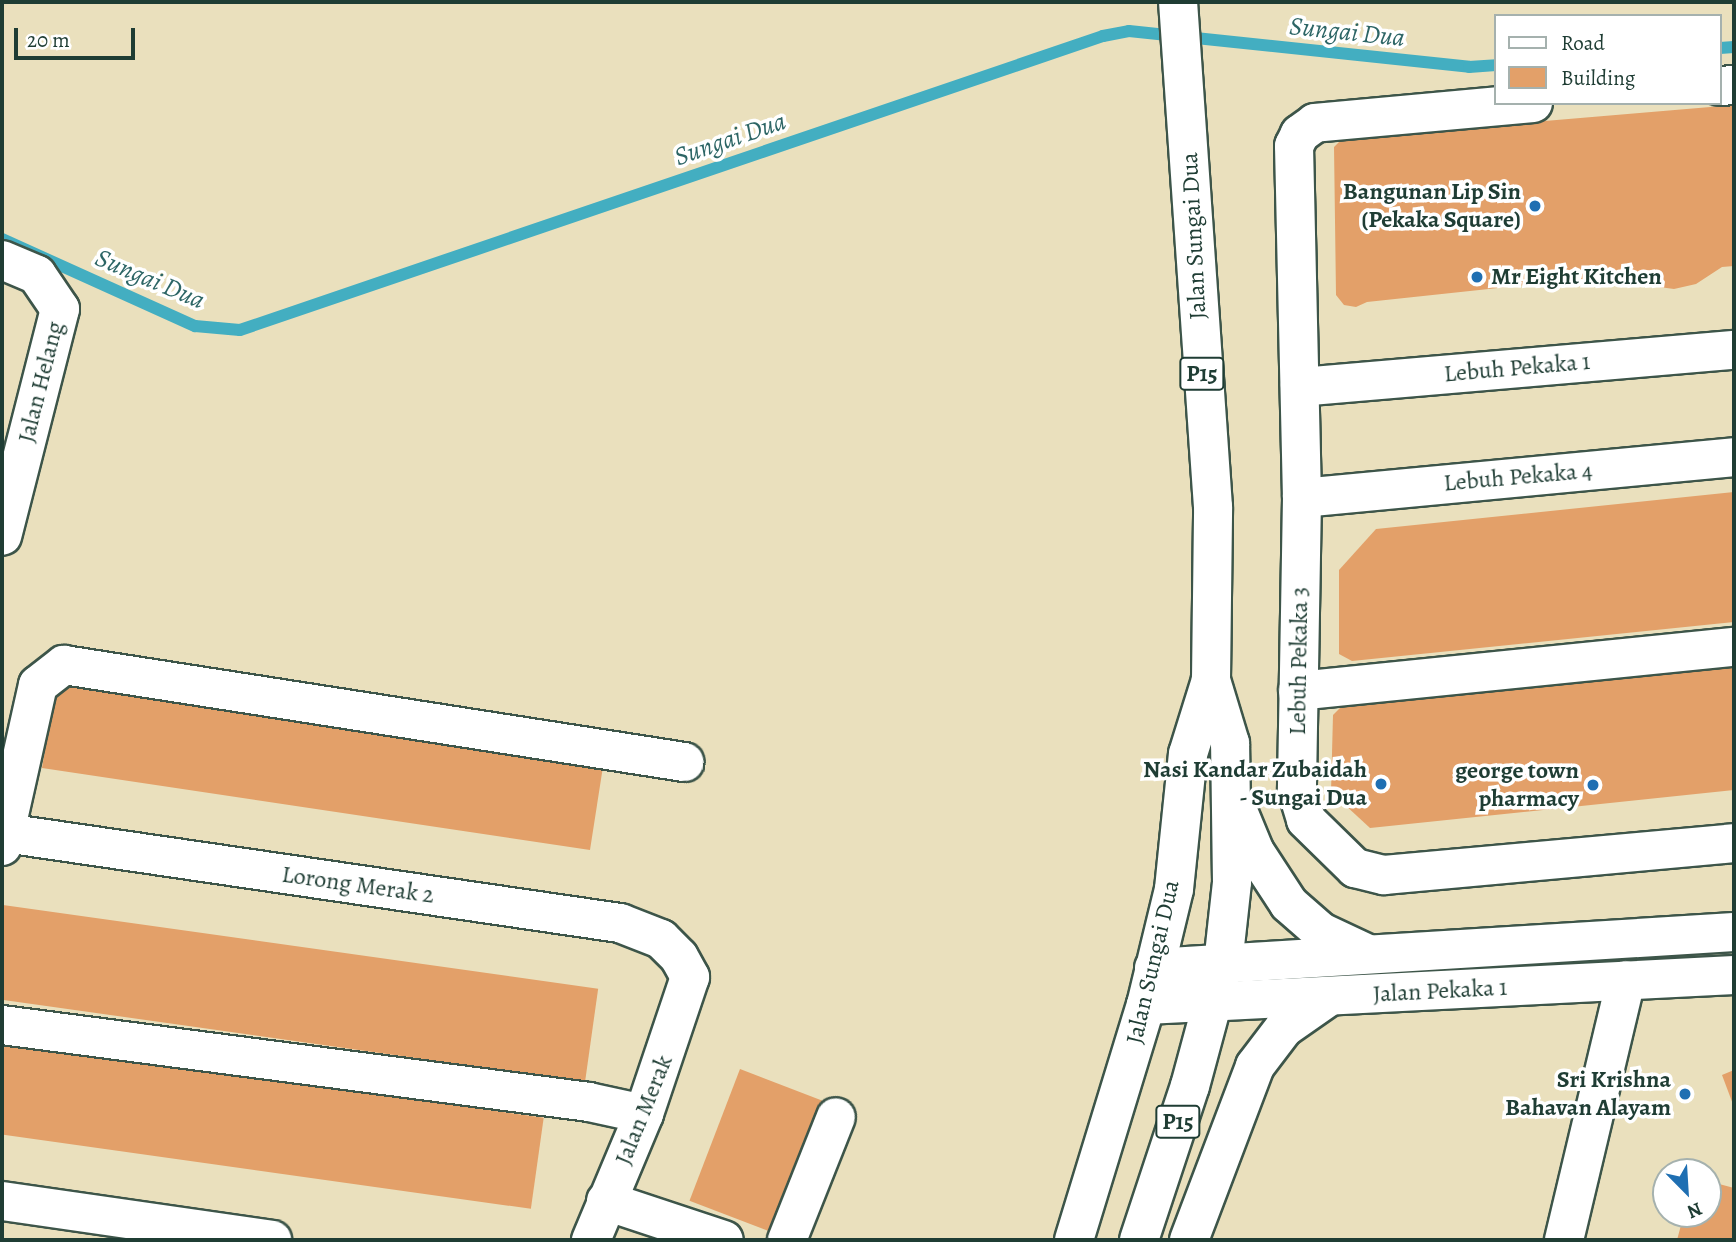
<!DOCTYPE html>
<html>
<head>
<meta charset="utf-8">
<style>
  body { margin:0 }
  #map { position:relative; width:1736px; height:1242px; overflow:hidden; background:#eae0bd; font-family:Alegreya,serif }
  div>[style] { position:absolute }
  .stream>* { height:12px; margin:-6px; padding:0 6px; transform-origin:6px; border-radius:6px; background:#43aec1 }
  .building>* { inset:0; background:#e3a069; transform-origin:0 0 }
  .roads { filter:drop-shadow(2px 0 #3d5549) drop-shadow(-2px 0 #3d5549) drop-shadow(0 2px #3d5549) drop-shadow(0 -2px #3d5549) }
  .minor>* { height:38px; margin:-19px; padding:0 19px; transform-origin:19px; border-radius:19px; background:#fff }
  .major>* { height:38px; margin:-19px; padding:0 19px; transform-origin:19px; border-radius:19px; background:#fff }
  .dots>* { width:19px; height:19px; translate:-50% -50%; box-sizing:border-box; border:4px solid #fff; border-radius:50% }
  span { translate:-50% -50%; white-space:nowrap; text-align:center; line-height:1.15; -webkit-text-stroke:7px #fff; paint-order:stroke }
  .shield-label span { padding:2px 5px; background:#fff; border:2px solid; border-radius:5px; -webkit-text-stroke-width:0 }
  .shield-label { font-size:23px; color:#1f3d34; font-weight:700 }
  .poi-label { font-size:24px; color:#1f3d34; font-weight:700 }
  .right { translate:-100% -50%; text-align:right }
  .left { translate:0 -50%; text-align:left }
  .street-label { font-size:24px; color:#1f3d34 }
  .water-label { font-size:26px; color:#2c6565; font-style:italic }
  .frame { position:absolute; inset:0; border:4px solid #1f3d34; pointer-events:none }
  .legend { position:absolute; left:1494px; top:14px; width:228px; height:91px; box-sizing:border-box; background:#fff; border:2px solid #a5b1ae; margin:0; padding:9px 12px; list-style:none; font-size:21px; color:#1f3d34 }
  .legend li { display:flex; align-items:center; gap:14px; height:35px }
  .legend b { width:35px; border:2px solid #a5b1ae }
  .north { position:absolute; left:1652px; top:1158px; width:70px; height:70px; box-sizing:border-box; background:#fff; border:2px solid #a5b1ae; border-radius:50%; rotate:156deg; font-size:19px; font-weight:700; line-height:28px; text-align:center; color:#1f3d34 }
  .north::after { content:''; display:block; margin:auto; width:24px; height:32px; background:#1f6fb2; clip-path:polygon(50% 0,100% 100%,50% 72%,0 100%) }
  .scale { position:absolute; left:14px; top:28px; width:121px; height:32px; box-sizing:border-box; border:4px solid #1f3d34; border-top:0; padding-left:9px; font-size:21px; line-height:24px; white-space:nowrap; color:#1f3d34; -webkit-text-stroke:5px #fff; paint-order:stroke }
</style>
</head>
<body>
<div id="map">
  <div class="stream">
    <div style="left:1720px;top:48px;width:14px;rotate:-4deg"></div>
    <div style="left:2px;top:239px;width:212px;rotate:24.3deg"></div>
    <div style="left:195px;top:326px;width:45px;rotate:5.1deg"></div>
    <div style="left:240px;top:330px;width:912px;rotate:-18.81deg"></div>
    <div style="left:1103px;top:36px;width:26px;rotate:-11deg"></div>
    <div style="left:1129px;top:31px;width:342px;rotate:6deg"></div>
    <div style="left:1469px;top:67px;width:27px;rotate:-4deg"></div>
  </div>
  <div class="building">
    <div style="clip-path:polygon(1734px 105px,1734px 266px,1722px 267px,1696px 284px,1674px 289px,1652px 286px,1628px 274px,1367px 302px,1356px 307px,1344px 305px,1336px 295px,1334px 147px,1343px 138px)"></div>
    <div style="clip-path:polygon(1734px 492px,1734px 622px,1352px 661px,1339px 654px,1339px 570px,1376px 529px)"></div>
    <div style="clip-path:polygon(1734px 658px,1734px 790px,1370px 828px,1331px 792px,1333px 715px,1352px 696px)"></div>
    <div style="clip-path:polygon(74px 681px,604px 760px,590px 850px,42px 768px,54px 696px)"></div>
    <div style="left:3px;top:905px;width:601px;height:94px;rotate:8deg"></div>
    <div style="left:5px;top:1042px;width:544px;height:92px;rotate:8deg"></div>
    <div style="left:740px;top:1069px;width:94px;height:141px;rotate:21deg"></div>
    <div style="clip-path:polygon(1734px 1070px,1734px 1107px,1722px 1075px)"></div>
    <div style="clip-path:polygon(1708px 1181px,1734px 1188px,1734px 1240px,1677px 1240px,1684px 1214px,1708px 1214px)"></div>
  </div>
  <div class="roads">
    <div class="minor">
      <div style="left:1720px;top:86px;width:14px;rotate:-4deg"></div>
      <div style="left:1533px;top:103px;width:219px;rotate:174.8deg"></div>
      <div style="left:1315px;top:123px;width:19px;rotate:144deg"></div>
      <div style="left:1300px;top:134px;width:13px;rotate:117deg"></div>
      <div style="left:1294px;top:146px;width:352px;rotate:88.7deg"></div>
      <div style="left:1302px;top:498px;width:292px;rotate:91deg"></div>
      <div style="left:1297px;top:790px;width:31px;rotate:73deg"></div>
      <div style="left:1306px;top:820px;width:69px;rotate:44.4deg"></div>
      <div style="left:1355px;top:868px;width:30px;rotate:14deg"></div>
      <div style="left:1384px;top:875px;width:351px;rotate:-5.2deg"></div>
      <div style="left:2px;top:260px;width:38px;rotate:23deg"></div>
      <div style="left:37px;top:275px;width:41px;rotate:55.9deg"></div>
      <div style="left:60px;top:309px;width:234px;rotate:104.3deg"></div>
      <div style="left:1300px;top:387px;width:436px;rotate:-4.9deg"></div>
      <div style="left:1302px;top:498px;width:434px;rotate:-5.4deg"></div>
      <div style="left:1298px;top:691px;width:438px;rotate:-5.8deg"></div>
      <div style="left:5px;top:833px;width:622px;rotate:8.33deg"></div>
      <div style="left:620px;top:923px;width:44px;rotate:21.3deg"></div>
      <div style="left:661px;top:939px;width:25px;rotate:45deg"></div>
      <div style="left:679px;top:957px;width:23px;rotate:61deg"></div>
      <div style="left:690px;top:977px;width:145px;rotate:108.6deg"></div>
      <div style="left:644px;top:1114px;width:137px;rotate:112.8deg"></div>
      <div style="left:2px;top:846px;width:165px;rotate:-77.4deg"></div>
      <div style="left:38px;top:685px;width:33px;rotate:-38deg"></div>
      <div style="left:64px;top:665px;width:628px;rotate:8.89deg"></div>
      <div style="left:2px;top:1025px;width:592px;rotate:7.47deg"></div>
      <div style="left:589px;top:1102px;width:56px;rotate:12.3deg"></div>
      <div style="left:2px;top:1201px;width:273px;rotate:8.2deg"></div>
      <div style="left:606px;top:1201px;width:124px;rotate:18.3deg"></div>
      <div style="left:787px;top:1240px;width:132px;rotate:-68.3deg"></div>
      <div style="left:1564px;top:1240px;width:267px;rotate:-76.6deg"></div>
    </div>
    <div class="major">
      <div style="left:1238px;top:811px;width:44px;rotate:67.5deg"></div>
      <div style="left:1255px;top:852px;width:62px;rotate:56.8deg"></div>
      <div style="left:1289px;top:904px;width:43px;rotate:41.2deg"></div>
      <div style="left:1321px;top:932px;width:50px;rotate:25deg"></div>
      <div style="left:1154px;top:968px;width:581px;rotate:-3.55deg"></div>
      <div style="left:1146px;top:1005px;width:589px;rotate:-2.92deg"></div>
      <div style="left:1074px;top:1240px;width:246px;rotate:-73deg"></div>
      <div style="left:1146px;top:1005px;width:119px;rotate:-76.4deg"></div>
      <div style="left:1174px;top:889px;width:136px;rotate:-84.1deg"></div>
      <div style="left:1188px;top:754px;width:77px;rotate:-72.7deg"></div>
      <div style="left:1211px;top:680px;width:173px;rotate:-89.3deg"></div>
      <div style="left:1213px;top:507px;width:506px;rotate:-93.96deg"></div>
      <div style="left:1139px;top:1240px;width:162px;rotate:-71.7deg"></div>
      <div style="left:1190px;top:1086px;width:126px;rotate:-74.9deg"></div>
      <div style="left:1223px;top:964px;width:82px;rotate:-83.7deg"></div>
      <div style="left:1232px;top:882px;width:139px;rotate:-90.8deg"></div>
      <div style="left:1230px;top:743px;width:66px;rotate:-106.8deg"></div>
      <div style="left:1189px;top:1240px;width:186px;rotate:-69.2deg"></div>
      <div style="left:1255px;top:1066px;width:48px;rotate:-52.7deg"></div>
      <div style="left:1284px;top:1028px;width:52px;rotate:-34.9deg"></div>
    </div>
  </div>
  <div class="dots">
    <div style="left:1535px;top:206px;background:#1f6fb2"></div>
    <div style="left:1477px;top:277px;background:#1f6fb2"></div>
    <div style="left:1381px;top:784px;background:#1f6fb2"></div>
    <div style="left:1593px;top:785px;background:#1f6fb2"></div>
    <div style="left:1685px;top:1094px;background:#1f6fb2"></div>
  </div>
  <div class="shield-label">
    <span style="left:1202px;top:374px">P15</span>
    <span style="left:1178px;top:1122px">P15</span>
  </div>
  <div class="poi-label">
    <span class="right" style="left:1521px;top:206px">Bangunan Lip Sin<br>(Pekaka Square)</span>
    <span class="left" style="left:1491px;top:277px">Mr Eight Kitchen</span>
    <span class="right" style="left:1367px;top:784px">Nasi Kandar Zubaidah<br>- Sungai Dua</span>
    <span class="right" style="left:1579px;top:785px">george town<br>pharmacy</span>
    <span class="right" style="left:1671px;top:1094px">Sri Krishna<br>Bahavan Alayam</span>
  </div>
  <div class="street-label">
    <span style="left:1194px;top:236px;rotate:-93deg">Jalan Sungai Dua</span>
    <span style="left:1517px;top:368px;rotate:-5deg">Lebuh Pekaka 1</span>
    <span style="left:41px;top:382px;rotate:-76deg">Jalan Helang</span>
    <span style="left:1518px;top:477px;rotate:-5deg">Lebuh Pekaka 4</span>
    <span style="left:1299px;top:661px;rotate:-89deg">Lebuh Pekaka 3</span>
    <span style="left:358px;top:885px;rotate:8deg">Lorong Merak 2</span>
    <span style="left:1153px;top:962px;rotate:-77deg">Jalan Sungai Dua</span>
    <span style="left:1440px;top:991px;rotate:-3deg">Jalan Pekaka 1</span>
    <span style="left:644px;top:1110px;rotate:-68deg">Jalan Merak</span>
  </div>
  <div class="water-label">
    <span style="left:1347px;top:32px;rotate:6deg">Sungai Dua</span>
    <span style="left:730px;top:139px;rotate:-19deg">Sungai Dua</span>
    <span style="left:150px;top:279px;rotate:23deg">Sungai Dua</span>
  </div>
  <div class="frame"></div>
  <ul class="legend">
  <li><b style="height:9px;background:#fff"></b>Road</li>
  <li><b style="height:19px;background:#e3a069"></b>Building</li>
  </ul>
  <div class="north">N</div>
  <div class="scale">20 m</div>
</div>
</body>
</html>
